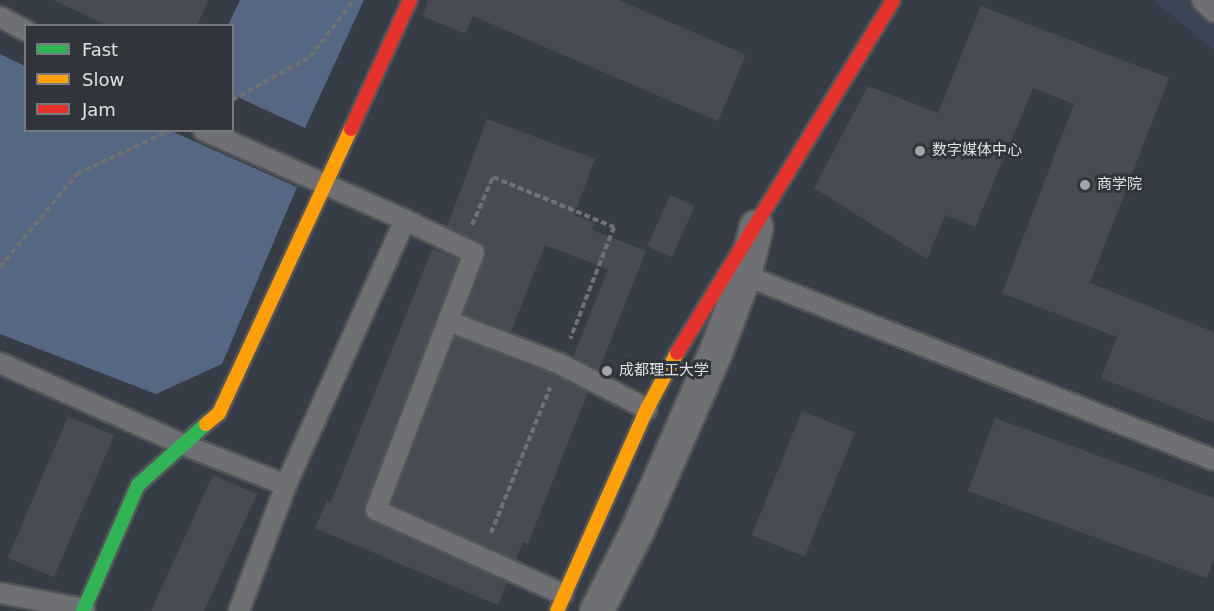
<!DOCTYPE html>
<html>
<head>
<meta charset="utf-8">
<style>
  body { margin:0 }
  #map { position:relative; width:1214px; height:611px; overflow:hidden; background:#333538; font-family:"DejaVu Sans","Noto Sans SC",sans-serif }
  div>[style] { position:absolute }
  .built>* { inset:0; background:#373d46 }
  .green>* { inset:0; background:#3a4558 }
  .forest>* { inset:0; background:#566783 }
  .building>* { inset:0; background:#474c54; transform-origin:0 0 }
  .path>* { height:4px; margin-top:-2px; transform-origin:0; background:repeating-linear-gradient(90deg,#707174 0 6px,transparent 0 9px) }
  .roads { filter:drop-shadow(2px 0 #525457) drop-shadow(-2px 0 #525457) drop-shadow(0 2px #525457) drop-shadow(0 -2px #525457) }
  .lane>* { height:20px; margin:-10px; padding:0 10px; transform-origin:10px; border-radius:10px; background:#6e7073 }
  .street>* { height:33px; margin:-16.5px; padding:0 16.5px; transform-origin:16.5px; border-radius:16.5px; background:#6e7073 }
  .fast>* { height:14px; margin:-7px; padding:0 7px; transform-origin:7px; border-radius:7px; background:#30b455 }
  .slow>* { height:14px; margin:-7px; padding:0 7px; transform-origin:7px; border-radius:7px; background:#ff9f0a }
  .jam>* { height:14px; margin:-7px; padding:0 7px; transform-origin:7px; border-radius:7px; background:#e5322d }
  .dots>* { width:16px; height:16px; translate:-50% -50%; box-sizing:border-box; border:3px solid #31343a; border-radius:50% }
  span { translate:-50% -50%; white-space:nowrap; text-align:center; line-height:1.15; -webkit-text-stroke:6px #31343a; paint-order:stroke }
  .poi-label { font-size:15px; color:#dee0e4 }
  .left { translate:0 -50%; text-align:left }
  .legend { position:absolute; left:24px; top:24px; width:210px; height:108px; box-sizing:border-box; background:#31343a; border:2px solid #76797e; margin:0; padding:8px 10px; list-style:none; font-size:18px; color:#dee0e4 }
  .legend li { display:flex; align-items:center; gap:12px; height:30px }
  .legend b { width:30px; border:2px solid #76797e }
</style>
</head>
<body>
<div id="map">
  <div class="built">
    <div style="clip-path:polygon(evenodd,0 0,1214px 0,1214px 611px,0 611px,0 0,26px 26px,232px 26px,232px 130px,26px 130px,26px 26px)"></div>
  </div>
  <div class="green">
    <div style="clip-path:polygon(1154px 0,1214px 0,1214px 50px)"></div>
  </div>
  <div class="forest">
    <div style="clip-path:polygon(240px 0,364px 0,305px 128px,233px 95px,232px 26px,228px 25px)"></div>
    <div style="clip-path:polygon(0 54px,25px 66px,26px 130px,171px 131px,297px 187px,222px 364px,156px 394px,0 334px)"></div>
  </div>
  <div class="building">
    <div style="clip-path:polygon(53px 0,208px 0,197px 26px,109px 26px)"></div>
    <div style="clip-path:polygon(428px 0,618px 0,746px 55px,718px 121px,473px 16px,465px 34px,423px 16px)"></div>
    <div style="clip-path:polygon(981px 6px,1169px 78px,1090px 283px,1214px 332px,1214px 423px,1101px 378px,1117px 337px,1002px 293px,1074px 104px,1033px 88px,975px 227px,945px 215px,927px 259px,814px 188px,868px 86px,938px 113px)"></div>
    <div style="clip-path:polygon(487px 119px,595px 159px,574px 215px,595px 223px,592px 230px,646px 251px,599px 370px,573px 357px,608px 269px,545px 245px,511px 332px,464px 314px,486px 251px,479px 242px,447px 227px)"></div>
    <div style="left:670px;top:195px;width:27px;height:56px;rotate:24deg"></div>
    <div style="clip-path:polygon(432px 249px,459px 259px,364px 512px,371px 521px,507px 582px,498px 605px,315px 528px,327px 500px,331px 502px)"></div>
    <div style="clip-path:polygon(455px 337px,555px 375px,588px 392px,528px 544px,523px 542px,516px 560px,391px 504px)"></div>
    <div style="left:802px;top:411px;width:57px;height:134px;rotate:22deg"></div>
    <div style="left:68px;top:416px;width:50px;height:154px;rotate:23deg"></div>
    <div style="clip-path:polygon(995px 418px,1214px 498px,1214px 558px,1207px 578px,968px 491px)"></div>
    <div style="clip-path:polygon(213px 475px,257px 494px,204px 611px,151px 611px)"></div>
  </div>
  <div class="path">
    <div style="left:232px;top:100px;width:89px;rotate:-28.9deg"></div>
    <div style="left:310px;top:57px;width:72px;rotate:-52.3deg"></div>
    <div style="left:472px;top:225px;width:52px;rotate:-66.4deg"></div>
    <div style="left:493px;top:177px;width:131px;rotate:22.5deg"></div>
    <div style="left:614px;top:227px;width:120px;rotate:111.4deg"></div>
    <div style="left:0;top:267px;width:121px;rotate:-50.4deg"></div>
    <div style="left:77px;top:174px;width:104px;rotate:-25.1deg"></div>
    <div style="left:491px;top:533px;width:157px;rotate:-67.9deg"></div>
  </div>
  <div class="roads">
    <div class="lane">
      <div style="left:1202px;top:0;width:17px;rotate:45deg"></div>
      <div style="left:0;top:17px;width:30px;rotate:28deg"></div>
      <div style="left:203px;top:130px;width:221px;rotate:24deg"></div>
      <div style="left:405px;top:220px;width:290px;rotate:114.2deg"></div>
      <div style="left:286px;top:485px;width:134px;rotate:110.5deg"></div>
      <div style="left:405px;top:220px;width:76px;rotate:25.6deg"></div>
      <div style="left:474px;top:253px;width:275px;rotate:110.9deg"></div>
      <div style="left:376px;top:510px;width:205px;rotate:24.2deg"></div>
      <div style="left:734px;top:271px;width:516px;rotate:21.49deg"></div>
      <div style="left:448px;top:321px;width:120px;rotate:21deg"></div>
      <div style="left:560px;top:364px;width:98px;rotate:27.3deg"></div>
      <div style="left:0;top:363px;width:199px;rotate:24deg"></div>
      <div style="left:182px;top:444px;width:112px;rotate:21.5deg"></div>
      <div style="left:0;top:593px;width:86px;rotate:10.8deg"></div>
    </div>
    <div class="street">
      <div style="left:596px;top:611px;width:91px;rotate:-63.2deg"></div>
      <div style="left:637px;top:530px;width:191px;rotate:-66.3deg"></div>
      <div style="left:714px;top:355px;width:85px;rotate:-69.4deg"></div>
      <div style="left:744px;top:275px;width:50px;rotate:-76.2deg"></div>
    </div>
    <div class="fast">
      <div style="left:83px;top:611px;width:137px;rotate:-66.4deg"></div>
      <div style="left:138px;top:485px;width:91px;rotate:-41.9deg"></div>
    </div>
    <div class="slow">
      <div style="left:206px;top:424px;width:17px;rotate:-40deg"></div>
      <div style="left:219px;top:413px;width:313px;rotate:-65.1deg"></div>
      <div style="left:557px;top:611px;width:221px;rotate:-66deg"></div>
      <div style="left:647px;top:409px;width:64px;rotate:-61.8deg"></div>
    </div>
    <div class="jam">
      <div style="left:351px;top:129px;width:142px;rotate:-65.4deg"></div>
      <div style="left:677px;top:353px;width:414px;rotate:-58.5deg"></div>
    </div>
  </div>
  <div class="dots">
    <div style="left:920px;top:151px;background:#a2a4a8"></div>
    <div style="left:1085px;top:185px;background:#a2a4a8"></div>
    <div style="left:607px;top:371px;background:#a2a4a8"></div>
  </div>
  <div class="poi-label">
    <span class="left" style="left:932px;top:151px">数字媒体中心</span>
    <span class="left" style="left:1097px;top:185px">商学院</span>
    <span class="left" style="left:619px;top:371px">成都理工大学</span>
  </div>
  <ul class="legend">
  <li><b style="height:8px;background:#30b455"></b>Fast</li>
  <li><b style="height:8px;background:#ff9f0a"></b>Slow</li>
  <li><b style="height:8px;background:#e5322d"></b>Jam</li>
  </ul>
</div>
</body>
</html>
